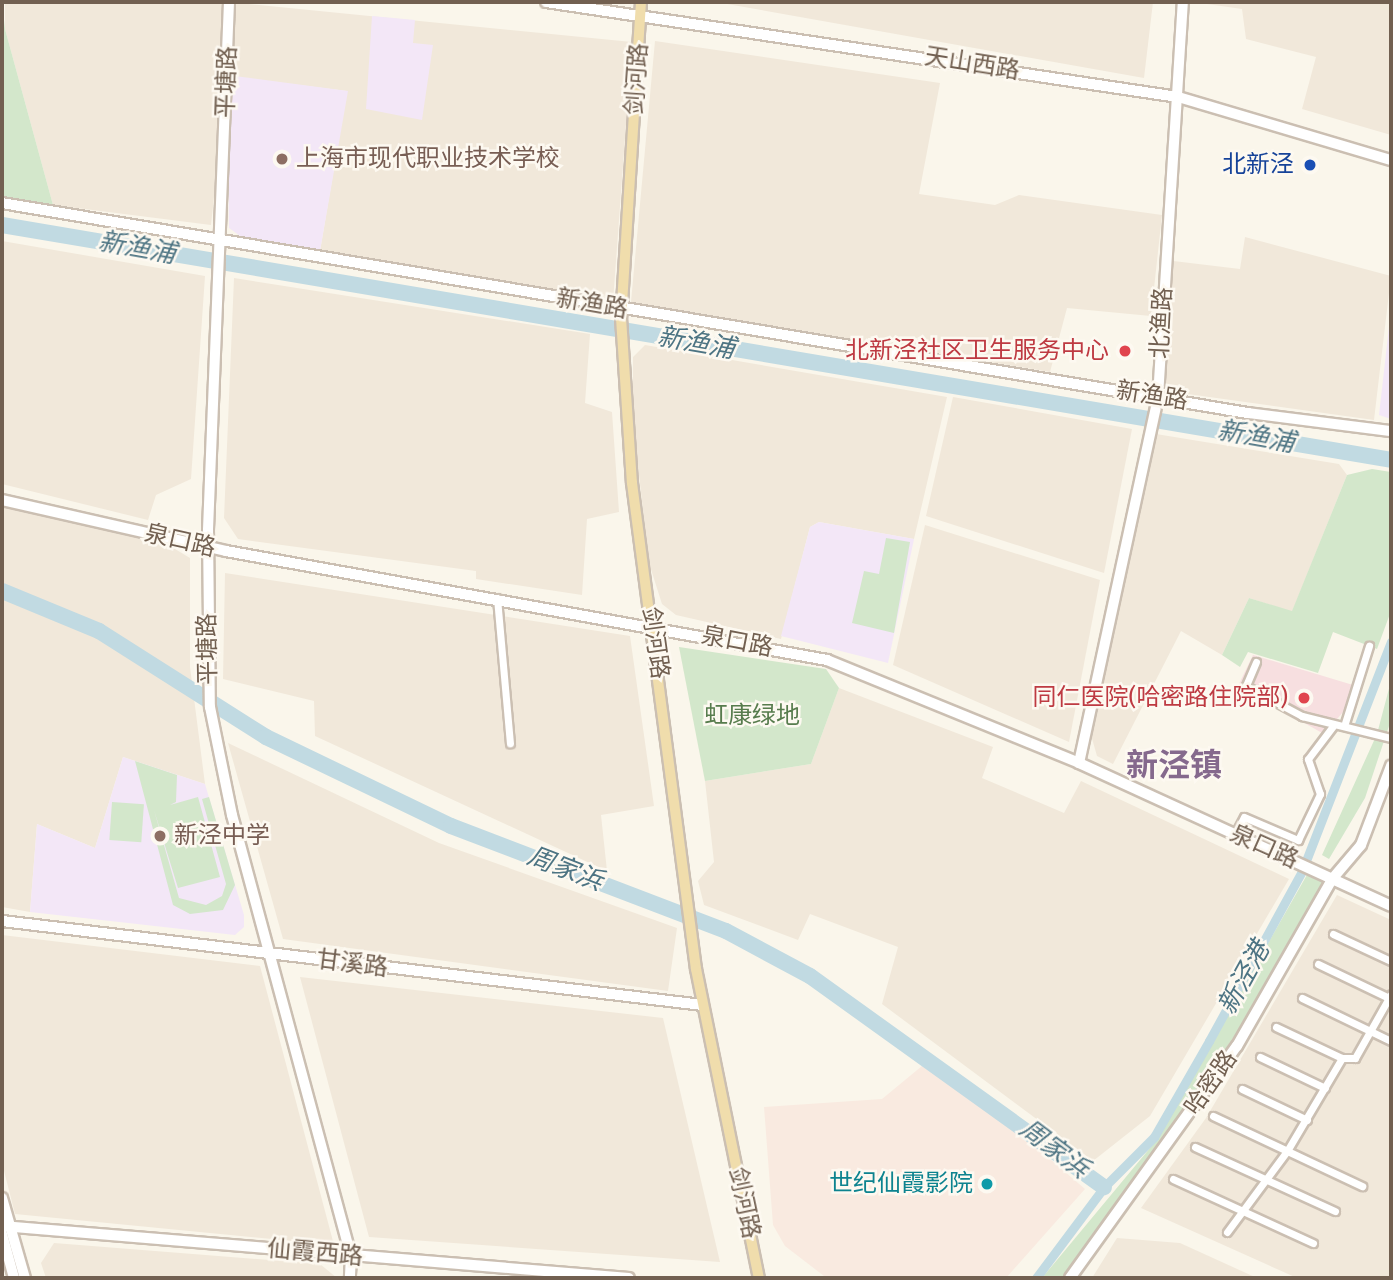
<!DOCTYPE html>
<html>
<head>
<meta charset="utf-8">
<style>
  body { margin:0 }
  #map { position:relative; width:1393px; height:1280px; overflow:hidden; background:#faf6eb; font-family:"Fira Sans","Noto Sans SC",sans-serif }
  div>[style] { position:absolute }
  .residential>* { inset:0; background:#f1e8da }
  .commercial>* { inset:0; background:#f9eae0 }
  .education>* { inset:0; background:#f3e7f7 }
  .medical>* { inset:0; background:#f7dfe0 }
  .green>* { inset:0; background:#d3e7cb; transform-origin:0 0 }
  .canal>* { height:9px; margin:-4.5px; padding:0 4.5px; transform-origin:4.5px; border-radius:4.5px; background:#c1dae2 }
  .river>* { height:16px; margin:-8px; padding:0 8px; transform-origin:8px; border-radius:8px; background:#c1dae2 }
  .roads { filter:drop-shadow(2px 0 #cbbfb2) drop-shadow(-2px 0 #cbbfb2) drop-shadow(0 2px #cbbfb2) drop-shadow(0 -2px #cbbfb2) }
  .street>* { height:7px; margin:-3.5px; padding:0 3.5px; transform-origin:3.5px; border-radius:3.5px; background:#fff }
  .secondary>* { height:10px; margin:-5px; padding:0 5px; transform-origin:5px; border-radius:5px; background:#fff }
  .primary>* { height:10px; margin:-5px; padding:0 5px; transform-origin:5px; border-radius:5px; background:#f0ddac }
  .dots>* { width:19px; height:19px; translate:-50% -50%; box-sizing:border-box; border:4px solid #fdf9f1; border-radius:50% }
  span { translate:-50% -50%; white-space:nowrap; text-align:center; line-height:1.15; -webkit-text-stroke:5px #fdf9f1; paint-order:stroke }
  .street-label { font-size:24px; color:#726051 }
  .education-label { font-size:24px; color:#785e54 }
  .left { translate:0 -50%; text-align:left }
  .transit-label { font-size:24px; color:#164399 }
  .right { translate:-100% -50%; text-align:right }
  .health-label { font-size:24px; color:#be3a42 }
  .park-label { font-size:24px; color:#577c4d }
  .culture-label { font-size:24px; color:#0d838f }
  .water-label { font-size:26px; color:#4d7483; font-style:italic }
  .district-label { font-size:32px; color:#85698d; font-weight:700 }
  .frame { position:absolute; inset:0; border:4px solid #726051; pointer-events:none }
</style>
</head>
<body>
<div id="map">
  <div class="residential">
    <div style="clip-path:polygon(5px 2px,229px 2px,632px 42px,613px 302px,320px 251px,347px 91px,227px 76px,211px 225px,53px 205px,5px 29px)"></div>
    <div style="clip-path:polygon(716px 2px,1153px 2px,1144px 78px)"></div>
    <div style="clip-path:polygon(1193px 2px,1391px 2px,1391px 135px,1302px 109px,1316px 57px,1246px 39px,1242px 9px)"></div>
    <div style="clip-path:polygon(655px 41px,940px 83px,919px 194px,995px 205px,1019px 195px,1162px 215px,1151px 316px,1067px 308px,1050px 372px,631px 302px)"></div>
    <div style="clip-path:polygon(1245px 237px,1391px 276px,1374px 420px,1159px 390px,1165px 260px,1240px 269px)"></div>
    <div style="clip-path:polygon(2px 241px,205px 276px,191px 479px,156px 495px,148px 520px,2px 484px)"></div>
    <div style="clip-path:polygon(234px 278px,590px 334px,585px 403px,612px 412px,619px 512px,587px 519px,582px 595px,476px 579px,476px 571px,238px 539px,224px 518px)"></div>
    <div style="clip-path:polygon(645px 345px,947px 397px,914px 539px,819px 522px,810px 527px,781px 639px,676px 615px,662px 604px,649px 563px,633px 422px,633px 357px)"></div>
    <div style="clip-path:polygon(953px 397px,1132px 429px,1104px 573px,926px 516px)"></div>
    <div style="clip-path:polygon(1156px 434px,1339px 464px,1347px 475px,1292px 612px,1249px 598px,1222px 655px,1181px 631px,1113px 764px,1097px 756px,1091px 735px)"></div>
    <div style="clip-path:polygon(2px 504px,170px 546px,190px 558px,190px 667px,205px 784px,123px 757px,95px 848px,37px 824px,30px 912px,2px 907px)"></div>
    <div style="clip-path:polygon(925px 525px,1100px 580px,1069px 742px,893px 665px)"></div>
    <div style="clip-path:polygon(225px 573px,630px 636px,654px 806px,601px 815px,607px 871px,315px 736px,314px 701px,223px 679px)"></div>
    <div style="clip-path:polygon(839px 688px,993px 747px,982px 778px,1064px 813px,1081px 781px,1289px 879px,1150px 1116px,1093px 1161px,882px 1004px,898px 947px,810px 914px,798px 940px,704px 905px,698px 881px,714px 862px,705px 781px,811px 764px)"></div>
    <div style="clip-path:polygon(228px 743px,439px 843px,677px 928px,668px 991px,283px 939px)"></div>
    <div style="clip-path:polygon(1337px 895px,1391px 920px,1391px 1278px,1297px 1278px,1141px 1208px,1206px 1118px)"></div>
    <div style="clip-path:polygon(2px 935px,260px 966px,334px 1245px,15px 1214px,2px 1163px)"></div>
    <div style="clip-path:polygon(300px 977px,663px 1018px,720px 1262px,369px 1237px)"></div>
    <div style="clip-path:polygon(1117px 1238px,1180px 1243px,1257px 1278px,1092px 1278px)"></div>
    <div style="clip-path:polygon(54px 1243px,320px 1264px,337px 1278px,46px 1278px,41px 1263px)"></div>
  </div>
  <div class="commercial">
    <div style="clip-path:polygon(922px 1066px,1009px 1124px,1085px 1189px,1006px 1278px,824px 1276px,785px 1246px,773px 1225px,764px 1107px,882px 1099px)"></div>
  </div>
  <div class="education">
    <div style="clip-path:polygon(372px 16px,415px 20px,413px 43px,433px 45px,422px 120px,366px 109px)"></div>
    <div style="clip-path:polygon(227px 75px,348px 91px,320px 251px,243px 238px,229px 228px)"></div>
    <div style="clip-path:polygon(1391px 309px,1391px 419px,1379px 415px)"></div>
    <div style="clip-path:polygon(819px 522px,914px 539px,888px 663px,781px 636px,810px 527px)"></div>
    <div style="clip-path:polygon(123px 757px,205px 784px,244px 915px,244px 927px,235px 935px,30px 912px,37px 824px,95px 848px)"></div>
  </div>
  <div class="medical">
    <div style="clip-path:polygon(1253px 655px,1353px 685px,1344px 711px,1324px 734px,1238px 686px)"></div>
  </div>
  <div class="green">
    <div style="clip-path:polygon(2px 2px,5px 29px,53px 205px,2px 196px)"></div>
    <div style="clip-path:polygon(1372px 469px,1391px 472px,1391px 611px,1377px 649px,1333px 632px,1318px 673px,1248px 652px,1240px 667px,1222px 655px,1249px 598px,1292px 611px,1347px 475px)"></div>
    <div style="clip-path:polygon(886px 538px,910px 542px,894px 633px,852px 623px,864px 571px,879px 574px)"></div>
    <div style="clip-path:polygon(679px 647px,826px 669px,839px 688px,811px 764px,705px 781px)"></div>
    <div style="clip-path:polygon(1391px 681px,1391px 720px,1365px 798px,1329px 859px,1322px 855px,1377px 734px)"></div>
    <div style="clip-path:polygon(135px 761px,177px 775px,176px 802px,170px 805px,198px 797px,220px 877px,178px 888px,154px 810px,179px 898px,206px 905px,222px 896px,226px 884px,202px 799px,209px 797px,235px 885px,223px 910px,190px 914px,173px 905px)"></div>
    <div style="left:112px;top:802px;width:32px;height:38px;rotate:4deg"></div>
    <div style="clip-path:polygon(1308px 873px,1324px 881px,1243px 1024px,1063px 1278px,1042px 1278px,1155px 1142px)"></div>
  </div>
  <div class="canal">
    <div style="left:1036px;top:1278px;width:114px;rotate:-53.2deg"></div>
    <div style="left:1104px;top:1187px;width:71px;rotate:-45deg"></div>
    <div style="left:1154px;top:1137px;width:111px;rotate:-60.2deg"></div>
    <div style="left:1209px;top:1041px;width:194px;rotate:-61.3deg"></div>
    <div style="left:1302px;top:871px;width:246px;rotate:-68.8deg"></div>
  </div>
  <div class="river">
    <div style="left:2px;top:225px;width:1409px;rotate:9.6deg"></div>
    <div style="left:2px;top:591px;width:105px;rotate:22.4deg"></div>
    <div style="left:99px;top:631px;width:198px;rotate:32.4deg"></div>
    <div style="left:266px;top:737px;width:205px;rotate:25.7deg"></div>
    <div style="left:451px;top:826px;width:294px;rotate:20.9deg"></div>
    <div style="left:726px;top:931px;width:95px;rotate:28.2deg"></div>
    <div style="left:810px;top:976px;width:362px;rotate:35.7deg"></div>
  </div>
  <div class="roads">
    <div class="street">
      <div style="left:497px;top:598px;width:146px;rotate:84.9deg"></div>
      <div style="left:1256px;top:662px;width:26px;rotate:113deg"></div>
      <div style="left:1246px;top:686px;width:64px;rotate:28.2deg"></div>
      <div style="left:1302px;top:716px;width:92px;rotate:13.9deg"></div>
      <div style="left:1345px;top:723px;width:81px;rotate:-72.7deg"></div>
      <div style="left:1235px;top:834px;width:19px;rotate:-62deg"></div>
      <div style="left:1244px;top:817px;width:59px;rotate:23.1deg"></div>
      <div style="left:1298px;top:840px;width:51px;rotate:-64.4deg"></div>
      <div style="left:1320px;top:794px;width:37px;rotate:-109deg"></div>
      <div style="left:1308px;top:759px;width:41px;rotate:-52.9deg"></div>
      <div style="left:1333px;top:934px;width:64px;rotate:25deg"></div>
      <div style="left:1318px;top:964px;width:81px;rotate:25.6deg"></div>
      <div style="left:1302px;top:998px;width:99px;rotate:25.8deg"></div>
      <div style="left:1276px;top:1027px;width:73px;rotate:25.2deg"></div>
      <div style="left:1260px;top:1057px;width:72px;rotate:25.5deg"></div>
      <div style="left:1242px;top:1089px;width:72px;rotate:25.5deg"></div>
      <div style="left:1213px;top:1116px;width:165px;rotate:25.2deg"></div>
      <div style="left:1195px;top:1147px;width:154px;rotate:24.6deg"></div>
      <div style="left:1173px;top:1179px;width:154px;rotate:24.6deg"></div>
      <div style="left:1227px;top:1232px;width:101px;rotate:-53.5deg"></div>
      <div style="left:1287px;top:1151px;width:108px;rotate:-59.4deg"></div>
      <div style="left:1342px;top:1058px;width:13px"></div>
      <div style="left:1355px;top:1058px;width:73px;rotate:-60.6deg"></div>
    </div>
    <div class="secondary">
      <div style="left:229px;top:2px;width:528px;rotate:92.28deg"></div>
      <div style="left:208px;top:530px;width:177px;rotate:89.4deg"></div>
      <div style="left:210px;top:707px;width:110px;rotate:78.5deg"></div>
      <div style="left:232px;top:815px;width:457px;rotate:74.9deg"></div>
      <div style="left:351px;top:1256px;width:22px;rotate:93deg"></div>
      <div style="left:546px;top:2px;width:639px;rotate:8.55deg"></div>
      <div style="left:1178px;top:97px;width:222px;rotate:16.5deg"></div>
      <div style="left:2px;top:203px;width:1264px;rotate:9.57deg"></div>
      <div style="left:1248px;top:413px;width:144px;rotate:7.2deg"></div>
      <div style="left:1158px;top:397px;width:396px;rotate:-86.4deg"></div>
      <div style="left:2px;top:500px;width:230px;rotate:12.8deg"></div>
      <div style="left:226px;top:551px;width:611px;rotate:10.28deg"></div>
      <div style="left:827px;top:660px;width:272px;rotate:22.2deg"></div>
      <div style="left:1079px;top:763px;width:343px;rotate:24.6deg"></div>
      <div style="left:1079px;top:763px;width:363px;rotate:-77.8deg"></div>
      <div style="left:2px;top:921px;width:705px;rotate:6.84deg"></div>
      <div style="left:2px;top:1198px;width:83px;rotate:74deg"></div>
      <div style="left:2px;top:1226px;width:629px;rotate:4.74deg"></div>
      <div style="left:2px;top:1234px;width:46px;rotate:74.7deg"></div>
      <div style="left:1070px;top:1278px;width:286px;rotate:-54.3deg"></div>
      <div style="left:1237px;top:1046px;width:193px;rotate:-60.3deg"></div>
      <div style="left:1333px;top:878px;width:43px;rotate:-49.7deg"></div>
      <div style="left:1361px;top:845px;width:85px;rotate:-69.2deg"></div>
    </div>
    <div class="primary">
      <div style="left:641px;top:2px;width:317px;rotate:93.6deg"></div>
      <div style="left:621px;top:318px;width:165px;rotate:86.2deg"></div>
      <div style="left:632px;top:483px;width:490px;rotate:82.5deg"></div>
      <div style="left:696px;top:969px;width:315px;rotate:78.5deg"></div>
    </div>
  </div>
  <div class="dots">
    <div style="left:282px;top:159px;background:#8d6e63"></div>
    <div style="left:1310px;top:165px;background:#1a4fb4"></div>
    <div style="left:1125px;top:351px;background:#e0444e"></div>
    <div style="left:1304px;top:698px;background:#e0444e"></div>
    <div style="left:160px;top:836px;background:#8d6e63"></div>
    <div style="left:987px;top:1184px;background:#0f9aa8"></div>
  </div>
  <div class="street-label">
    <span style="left:972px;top:64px;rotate:9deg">天山西路</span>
    <span style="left:637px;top:79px;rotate:-86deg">剑河路</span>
    <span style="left:227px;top:82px;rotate:-88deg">平塘路</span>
    <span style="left:592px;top:304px;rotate:10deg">新渔路</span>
    <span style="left:1162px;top:323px;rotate:-87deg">北渔路</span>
    <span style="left:1152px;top:396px;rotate:9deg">新渔路</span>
    <span style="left:180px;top:541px;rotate:13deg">泉口路</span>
    <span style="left:737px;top:642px;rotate:11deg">泉口路</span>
    <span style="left:655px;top:643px;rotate:82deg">剑河路</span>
    <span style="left:208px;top:649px;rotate:-91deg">平塘路</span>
    <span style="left:1264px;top:847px;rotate:24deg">泉口路</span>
    <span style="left:352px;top:964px;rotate:7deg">甘溪路</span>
    <span style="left:1211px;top:1083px;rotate:-55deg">哈密路</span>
    <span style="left:744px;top:1203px;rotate:78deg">剑河路</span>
    <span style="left:315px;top:1253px;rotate:5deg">仙霞西路</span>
  </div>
  <div class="education-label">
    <span class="left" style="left:296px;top:159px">上海市现代职业技术学校</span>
    <span class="left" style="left:174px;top:836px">新泾中学</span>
  </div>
  <div class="transit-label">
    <span class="right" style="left:1294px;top:165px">北新泾</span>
  </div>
  <div class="health-label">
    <span class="right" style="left:1109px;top:351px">北新泾社区卫生服务中心</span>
    <span class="right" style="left:1288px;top:698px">同仁医院(哈密路住院部)</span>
  </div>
  <div class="park-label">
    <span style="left:752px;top:716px">虹康绿地</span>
  </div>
  <div class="culture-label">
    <span class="right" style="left:973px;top:1184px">世纪仙霞影院</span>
  </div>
  <div class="water-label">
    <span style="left:137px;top:248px;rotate:10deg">新渔浦</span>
    <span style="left:696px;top:343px;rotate:10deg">新渔浦</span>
    <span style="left:1256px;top:437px;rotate:10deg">新渔浦</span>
    <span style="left:565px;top:869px;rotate:21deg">周家浜</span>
    <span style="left:1244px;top:978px;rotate:-61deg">新泾港</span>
    <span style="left:1054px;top:1149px;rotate:37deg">周家浜</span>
  </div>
  <div class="district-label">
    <span style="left:1174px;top:765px">新泾镇</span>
  </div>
  <div class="frame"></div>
</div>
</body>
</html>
